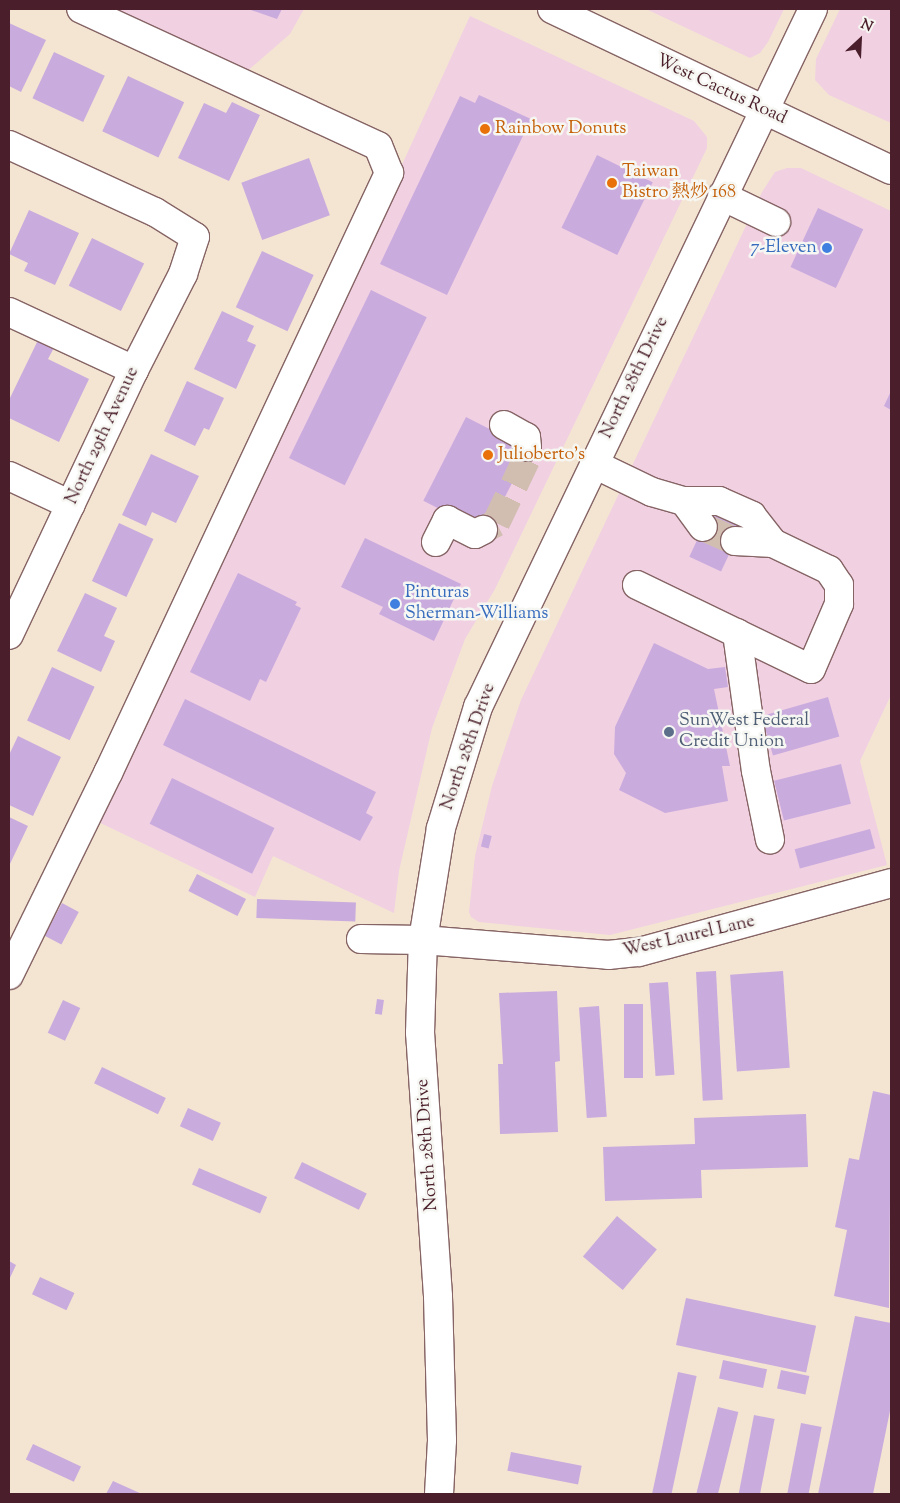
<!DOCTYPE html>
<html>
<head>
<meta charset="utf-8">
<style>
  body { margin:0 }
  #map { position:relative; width:900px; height:1503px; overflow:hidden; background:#f4e5d2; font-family:"Sorts Mill Goudy","Noto Serif SC",serif }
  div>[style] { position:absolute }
  .built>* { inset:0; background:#f1d0e2 }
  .building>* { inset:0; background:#caabde; transform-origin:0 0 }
  .minor-tunnel>* { height:28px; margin-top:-14px; transform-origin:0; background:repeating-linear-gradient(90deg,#d2bdb1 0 28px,transparent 0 42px) }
  .roads { filter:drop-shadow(1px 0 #866465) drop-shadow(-1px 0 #866465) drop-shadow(0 1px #866465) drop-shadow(0 -1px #866465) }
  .minor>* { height:28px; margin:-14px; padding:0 14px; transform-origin:14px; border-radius:14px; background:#fff }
  .major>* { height:28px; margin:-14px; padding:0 14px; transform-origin:14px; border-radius:14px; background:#fff }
  .dots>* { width:14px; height:14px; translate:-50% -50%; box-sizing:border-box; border:2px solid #f6f6f2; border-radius:50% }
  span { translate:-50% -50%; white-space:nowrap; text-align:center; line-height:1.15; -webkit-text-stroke:5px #f6f6f2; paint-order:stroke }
  .street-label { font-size:18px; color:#4a1f2b }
  .food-label { font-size:18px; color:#c56008 }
  .left { translate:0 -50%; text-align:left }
  .shop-label { font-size:18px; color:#366cbe }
  .right { translate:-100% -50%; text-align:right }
  .service-label { font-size:18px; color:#4e5e75 }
  .frame { position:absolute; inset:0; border:10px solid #4a1f2b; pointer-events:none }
  .north { position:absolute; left:835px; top:15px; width:50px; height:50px; -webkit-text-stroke:4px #f6f6f2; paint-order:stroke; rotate:25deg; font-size:14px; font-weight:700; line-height:20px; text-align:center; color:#4a1f2b }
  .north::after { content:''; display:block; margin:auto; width:18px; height:22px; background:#4a1f2b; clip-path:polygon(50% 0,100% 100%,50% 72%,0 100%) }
</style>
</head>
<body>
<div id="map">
  <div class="built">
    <div style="clip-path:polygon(108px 9px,304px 9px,290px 34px,245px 73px)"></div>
    <div style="clip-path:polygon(646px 9px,784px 9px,768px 42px,760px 53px,750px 58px)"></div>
    <div style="clip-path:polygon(840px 9px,891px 9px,891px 123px,829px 95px,815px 80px,816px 59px)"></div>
    <div style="clip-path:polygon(470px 16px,694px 121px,707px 137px,707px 148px,495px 589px,465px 639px,432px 728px,399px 871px,394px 913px,273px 856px,255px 897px,92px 819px,260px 475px)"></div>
    <div style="clip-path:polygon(787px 168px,801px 168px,891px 211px,891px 695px,860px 761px,887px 865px,610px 935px,479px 922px,471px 917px,469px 912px,475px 856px,492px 786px,521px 700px,762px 192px,775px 172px)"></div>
  </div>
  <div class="building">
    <div style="clip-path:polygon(248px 9px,282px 9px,277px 19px)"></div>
    <div style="clip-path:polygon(9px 23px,46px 40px,21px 92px,9px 86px)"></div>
    <div style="left:54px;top:52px;width:56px;height:51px;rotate:25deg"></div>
    <div style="left:128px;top:76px;width:62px;height:61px;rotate:25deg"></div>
    <div style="clip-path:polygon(479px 95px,531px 119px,447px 295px,380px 264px,460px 96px,475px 103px)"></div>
    <div style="clip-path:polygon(232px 102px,260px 115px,229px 181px,178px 158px,204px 103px,226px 113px)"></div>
    <div style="left:597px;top:155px;width:62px;height:81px;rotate:26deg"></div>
    <div style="left:309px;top:158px;width:61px;height:72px;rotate:70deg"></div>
    <div style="left:818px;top:208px;width:50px;height:65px;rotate:25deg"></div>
    <div style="clip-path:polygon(29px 210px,79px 233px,55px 285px,24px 271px,28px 263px,9px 254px)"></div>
    <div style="left:92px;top:238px;width:58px;height:53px;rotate:26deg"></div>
    <div style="left:262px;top:251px;width:57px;height:62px;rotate:25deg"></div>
    <div style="left:371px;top:290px;width:62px;height:187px;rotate:26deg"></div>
    <div style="clip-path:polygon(222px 311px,254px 326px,247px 341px,256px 345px,236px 389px,194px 369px)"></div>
    <div style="clip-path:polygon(40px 336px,56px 344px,48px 359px,89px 379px,59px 442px,9px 418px,9px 400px)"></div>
    <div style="clip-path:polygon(187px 381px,224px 398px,209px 430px,204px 428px,195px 446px,164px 431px)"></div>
    <div style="clip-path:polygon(891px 391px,891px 410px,884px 406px)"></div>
    <div style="left:466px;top:417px;width:71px;height:94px;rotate:27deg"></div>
    <div style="clip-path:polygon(151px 454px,199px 476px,176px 523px,152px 512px,146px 526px,122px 515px)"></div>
    <div style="left:713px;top:506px;width:35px;height:56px;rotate:25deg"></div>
    <div style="left:119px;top:523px;width:38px;height:64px;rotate:25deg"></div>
    <div style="clip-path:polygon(365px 538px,461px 584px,434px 641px,379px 614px,383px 607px,341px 587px)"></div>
    <div style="clip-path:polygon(238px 573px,297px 602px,295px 605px,301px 608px,266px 682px,260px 679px,250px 701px,190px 672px)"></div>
    <div style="clip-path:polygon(85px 593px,117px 608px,104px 636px,115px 641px,101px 672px,57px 651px)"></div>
    <div style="clip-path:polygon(654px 643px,708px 669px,725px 667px,728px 687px,714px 689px,730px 766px,722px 766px,728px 801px,665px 813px,619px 790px,626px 773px,614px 754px,615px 727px)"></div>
    <div style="left:52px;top:667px;width:47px;height:59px;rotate:25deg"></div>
    <div style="left:828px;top:697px;width:41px;height:69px;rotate:74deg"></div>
    <div style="clip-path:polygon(185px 699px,376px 792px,366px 813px,373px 817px,360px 841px,163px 745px)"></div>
    <div style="clip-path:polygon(18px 736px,61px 757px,33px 816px,9px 805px,9px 755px)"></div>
    <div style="left:841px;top:764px;width:41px;height:69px;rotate:76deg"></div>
    <div style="left:172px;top:778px;width:114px;height:51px;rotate:26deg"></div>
    <div style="clip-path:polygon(9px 817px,28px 826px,9px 866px)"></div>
    <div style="left:870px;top:829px;width:20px;height:78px;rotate:75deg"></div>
    <div style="left:484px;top:834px;width:8px;height:13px;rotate:14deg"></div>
    <div style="left:197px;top:874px;width:55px;height:19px;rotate:27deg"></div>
    <div style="left:257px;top:899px;width:99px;height:19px;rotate:2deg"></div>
    <div style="left:62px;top:903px;width:19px;height:37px;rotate:28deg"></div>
    <div style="left:716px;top:971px;width:129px;height:20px;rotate:87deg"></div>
    <div style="left:783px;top:971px;width:97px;height:53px;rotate:86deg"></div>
    <div style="left:668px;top:982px;width:93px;height:19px;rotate:86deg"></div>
    <div style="clip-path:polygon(557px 991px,560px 1061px,555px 1062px,558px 1132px,500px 1134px,498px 1064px,503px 1064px,499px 993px)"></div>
    <div style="left:377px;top:999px;width:7px;height:15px;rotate:8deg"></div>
    <div style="left:63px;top:1000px;width:19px;height:36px;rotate:25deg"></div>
    <div style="left:624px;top:1004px;width:19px;height:74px"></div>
    <div style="left:599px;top:1006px;width:111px;height:20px;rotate:86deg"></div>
    <div style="left:102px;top:1067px;width:71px;height:18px;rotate:26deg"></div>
    <div style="clip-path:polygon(873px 1091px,891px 1095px,889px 1308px,834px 1296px,847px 1230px,835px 1227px,849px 1158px,859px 1160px)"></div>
    <div style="left:188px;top:1108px;width:36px;height:20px;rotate:24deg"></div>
    <div style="clip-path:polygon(806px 1114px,808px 1167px,701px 1170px,702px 1198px,605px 1201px,603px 1147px,695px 1144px,694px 1118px)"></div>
    <div style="left:302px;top:1162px;width:72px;height:18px;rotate:26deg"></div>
    <div style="left:199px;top:1168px;width:74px;height:18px;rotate:23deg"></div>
    <div style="left:617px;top:1216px;width:52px;height:53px;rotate:40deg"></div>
    <div style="clip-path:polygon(9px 1261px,16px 1265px,9px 1280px)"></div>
    <div style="left:40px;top:1277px;width:38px;height:19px;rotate:25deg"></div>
    <div style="left:686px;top:1298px;width:133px;height:48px;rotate:12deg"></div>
    <div style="clip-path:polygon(855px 1316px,891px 1323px,891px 1406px,873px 1494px,818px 1494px)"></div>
    <div style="left:723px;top:1360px;width:45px;height:19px;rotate:12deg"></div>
    <div style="left:781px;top:1370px;width:29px;height:19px;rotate:12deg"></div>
    <div style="left:678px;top:1372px;width:19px;height:125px;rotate:12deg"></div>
    <div style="left:718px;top:1407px;width:21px;height:89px;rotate:14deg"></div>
    <div style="left:754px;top:1415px;width:21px;height:81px;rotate:11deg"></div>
    <div style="left:801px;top:1423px;width:21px;height:73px;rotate:11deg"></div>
    <div style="left:33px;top:1444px;width:53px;height:17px;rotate:25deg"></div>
    <div style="left:511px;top:1452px;width:72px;height:19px;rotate:11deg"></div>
    <div style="clip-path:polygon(113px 1481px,142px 1494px,106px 1494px)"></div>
  </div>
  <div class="minor-tunnel">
    <div style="left:703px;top:527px;width:35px;rotate:24deg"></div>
    <div style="left:483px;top:530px;width:15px;rotate:-28deg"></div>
    <div style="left:496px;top:523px;width:74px;rotate:-64.5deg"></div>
    <div style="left:528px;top:456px;width:9px;rotate:-96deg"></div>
  </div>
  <div class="roads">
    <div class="minor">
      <div style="left:9px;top:145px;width:161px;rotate:24.7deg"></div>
      <div style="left:155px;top:212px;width:47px;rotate:32deg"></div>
      <div style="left:195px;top:237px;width:39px;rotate:108deg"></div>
      <div style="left:183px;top:274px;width:108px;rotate:117deg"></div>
      <div style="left:134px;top:370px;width:293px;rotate:115.3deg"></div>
      <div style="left:722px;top:196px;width:60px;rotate:25.7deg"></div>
      <div style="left:9px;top:312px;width:138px;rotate:24.9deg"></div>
      <div style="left:504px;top:425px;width:25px;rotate:29deg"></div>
      <div style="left:526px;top:437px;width:10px;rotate:84deg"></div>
      <div style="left:594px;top:464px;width:64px;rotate:25.8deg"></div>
      <div style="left:652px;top:492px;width:33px;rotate:16deg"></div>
      <div style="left:684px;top:501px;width:35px"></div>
      <div style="left:719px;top:501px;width:36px;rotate:24deg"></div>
      <div style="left:752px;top:516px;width:34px;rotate:52deg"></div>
      <div style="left:9px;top:476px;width:68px;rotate:25.1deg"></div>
      <div style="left:684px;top:501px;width:32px;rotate:54deg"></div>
      <div style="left:436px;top:542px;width:25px;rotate:-63deg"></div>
      <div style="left:447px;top:520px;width:31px;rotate:27deg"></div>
      <div style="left:475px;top:534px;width:9px;rotate:-27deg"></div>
      <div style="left:637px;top:585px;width:193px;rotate:25.8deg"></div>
      <div style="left:811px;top:669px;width:71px;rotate:-66.7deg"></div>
      <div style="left:839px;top:604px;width:19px;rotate:-90deg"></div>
      <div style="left:839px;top:585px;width:18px;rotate:-124deg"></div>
      <div style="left:829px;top:570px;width:62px;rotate:-154.3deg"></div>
      <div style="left:773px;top:543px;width:38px;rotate:-177deg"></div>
      <div style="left:737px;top:633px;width:139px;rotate:82.2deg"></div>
      <div style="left:756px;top:771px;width:70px;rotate:78.5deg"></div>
      <div style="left:361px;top:939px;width:62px;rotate:0.9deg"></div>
      <div style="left:423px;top:940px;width:186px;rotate:4.6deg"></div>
      <div style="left:608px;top:955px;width:31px;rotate:-6deg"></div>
      <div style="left:639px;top:952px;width:261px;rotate:-15.3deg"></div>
      <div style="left:9px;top:975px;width:225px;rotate:-63.9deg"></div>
      <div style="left:108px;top:773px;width:663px;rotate:-64.9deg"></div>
      <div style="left:389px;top:173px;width:29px;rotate:-112deg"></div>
      <div style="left:378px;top:146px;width:327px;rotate:-155.2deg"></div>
      <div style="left:439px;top:1494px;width:54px;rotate:-86.8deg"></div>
      <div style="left:442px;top:1440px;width:144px;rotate:-91.6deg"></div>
      <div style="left:438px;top:1296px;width:264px;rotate:-93.9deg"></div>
      <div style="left:420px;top:1033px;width:93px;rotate:-88.2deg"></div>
      <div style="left:423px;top:940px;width:113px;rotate:-80.9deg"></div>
      <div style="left:441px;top:828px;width:127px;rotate:-73deg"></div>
      <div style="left:478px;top:707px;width:774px;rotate:-64.36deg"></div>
    </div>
    <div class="major">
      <div style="left:552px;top:9px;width:375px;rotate:25.4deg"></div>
    </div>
  </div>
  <div class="dots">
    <div style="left:485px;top:129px;background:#e8710a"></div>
    <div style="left:612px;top:183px;background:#e8710a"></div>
    <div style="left:827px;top:248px;background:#3f7fe0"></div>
    <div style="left:488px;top:455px;background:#e8710a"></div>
    <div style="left:395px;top:604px;background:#3f7fe0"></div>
    <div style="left:669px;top:732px;background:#5c6f8a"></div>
  </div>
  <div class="street-label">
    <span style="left:721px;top:90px;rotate:25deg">West Cactus Road</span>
    <span style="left:635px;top:378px;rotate:-64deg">North 28th Drive</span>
    <span style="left:103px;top:436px;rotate:-65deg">North 29th Avenue</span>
    <span style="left:469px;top:747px;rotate:-71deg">North 28th Drive</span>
    <span style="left:689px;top:937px;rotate:-13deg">West Laurel Lane</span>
    <span style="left:428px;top:1145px;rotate:-94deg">North 28th Drive</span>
  </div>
  <div class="food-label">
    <span class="left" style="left:495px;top:129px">Rainbow Donuts</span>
    <span class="left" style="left:622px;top:183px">Taiwan<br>Bistro 熱炒 168</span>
    <span class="left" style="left:498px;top:455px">Julioberto's</span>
  </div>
  <div class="shop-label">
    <span class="right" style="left:817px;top:248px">7-Eleven</span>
    <span class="left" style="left:405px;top:604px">Pinturas<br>Sherman-Williams</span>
  </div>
  <div class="service-label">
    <span class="left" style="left:679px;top:732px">SunWest Federal<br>Credit Union</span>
  </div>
  <div class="frame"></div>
  <div class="north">N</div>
</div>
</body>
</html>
